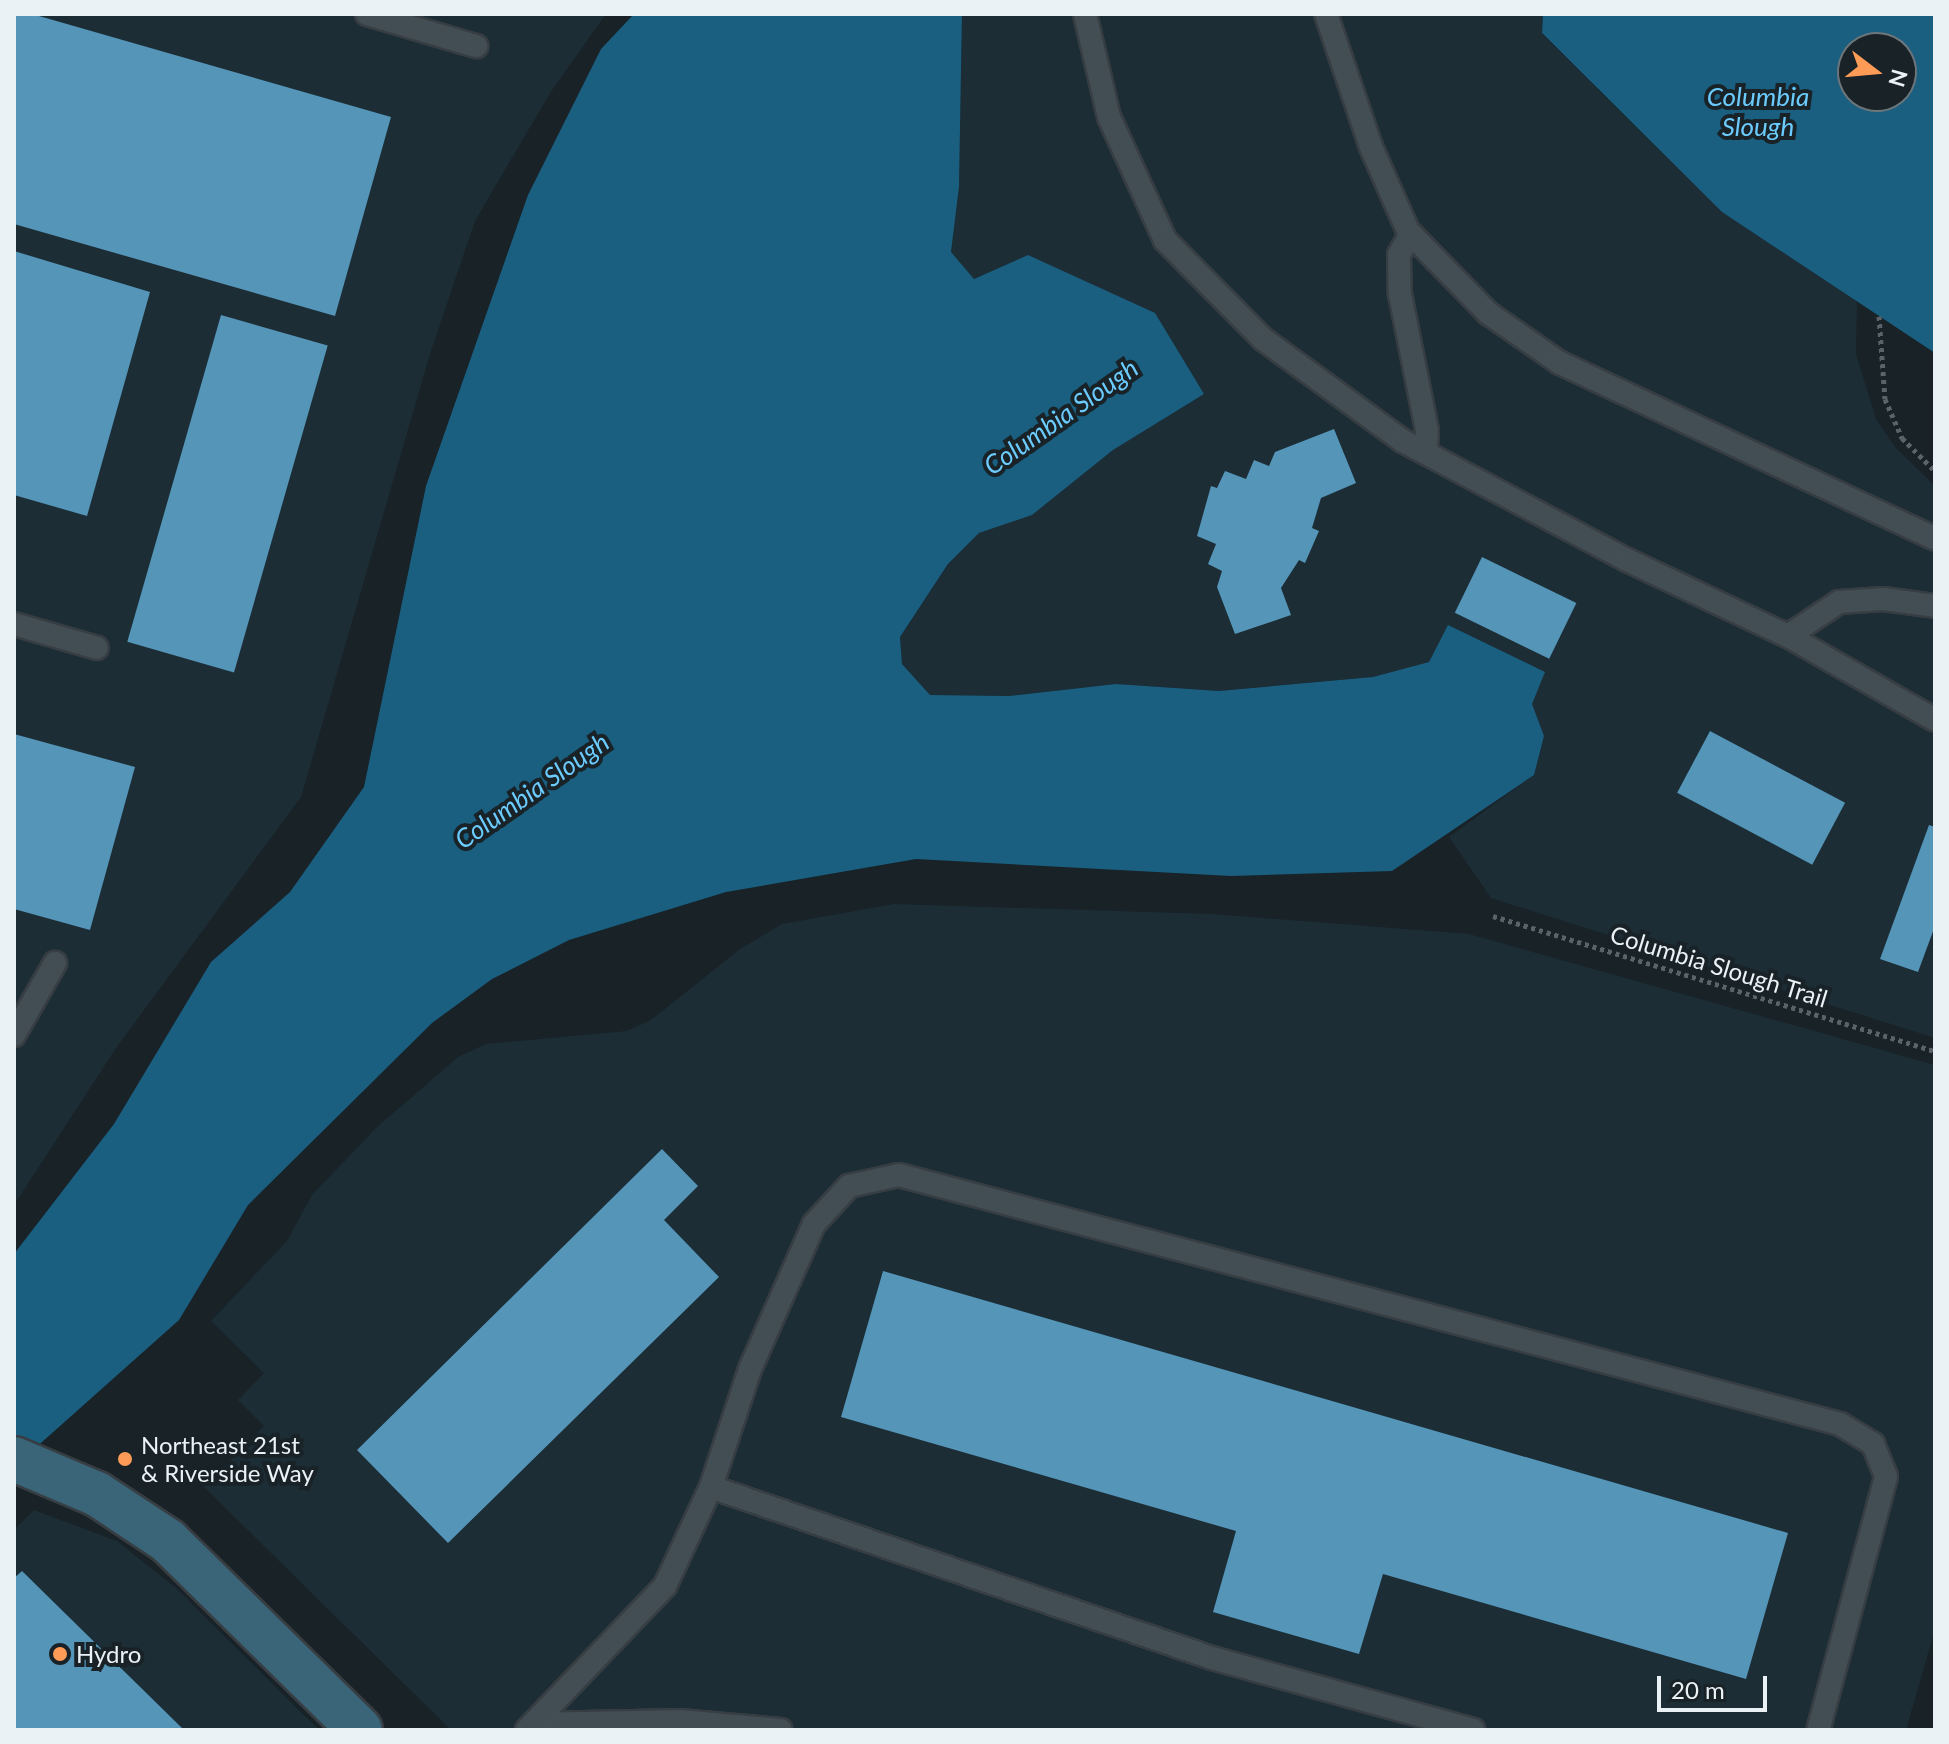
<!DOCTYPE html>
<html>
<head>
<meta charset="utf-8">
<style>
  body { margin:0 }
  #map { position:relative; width:1949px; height:1744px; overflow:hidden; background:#182227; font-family:Lato,sans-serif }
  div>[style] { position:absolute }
  .built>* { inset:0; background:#1c2d36 }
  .water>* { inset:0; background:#1a5f80 }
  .building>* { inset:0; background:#5495b8; transform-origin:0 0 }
  .path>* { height:5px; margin-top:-2.5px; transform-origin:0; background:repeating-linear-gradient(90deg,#5a6368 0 4px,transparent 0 8px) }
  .roads { filter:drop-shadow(2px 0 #373e43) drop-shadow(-2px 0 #373e43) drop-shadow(0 2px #373e43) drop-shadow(0 -2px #373e43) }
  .lane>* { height:22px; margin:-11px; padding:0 11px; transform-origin:11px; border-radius:11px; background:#434e54 }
  .secondary>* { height:44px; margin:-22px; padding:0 22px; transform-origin:22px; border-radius:22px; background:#3a6477 }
  .dots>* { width:22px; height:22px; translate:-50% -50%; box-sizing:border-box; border:4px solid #182227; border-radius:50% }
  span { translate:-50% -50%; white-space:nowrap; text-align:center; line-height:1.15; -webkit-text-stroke:8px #182227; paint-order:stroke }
  .street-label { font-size:24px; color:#ebf2f6 }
  .poi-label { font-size:24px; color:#ebf2f6 }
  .left { translate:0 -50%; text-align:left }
  .water-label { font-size:26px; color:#6ccbfd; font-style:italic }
  .frame { position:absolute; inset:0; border:16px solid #ebf2f6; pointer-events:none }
  .north { position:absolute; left:1837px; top:32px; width:80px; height:80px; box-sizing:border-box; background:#182227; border:2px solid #6c757a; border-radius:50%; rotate:106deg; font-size:22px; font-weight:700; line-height:32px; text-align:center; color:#ebf2f6 }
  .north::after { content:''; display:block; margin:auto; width:28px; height:36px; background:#fe9c57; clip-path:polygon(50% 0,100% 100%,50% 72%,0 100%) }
  .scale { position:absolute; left:1657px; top:1676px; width:110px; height:36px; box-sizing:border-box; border:4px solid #ebf2f6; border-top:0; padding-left:10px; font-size:24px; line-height:28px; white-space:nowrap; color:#ebf2f6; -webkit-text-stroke:6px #182227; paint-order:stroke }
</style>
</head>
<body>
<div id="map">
  <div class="built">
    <div style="clip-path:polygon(14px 14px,606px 14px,550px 93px,475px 221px,430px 354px,301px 797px,116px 1048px,14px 1205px)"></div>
    <div style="clip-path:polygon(962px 14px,1543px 14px,1542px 34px,1722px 212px,1857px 301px,1856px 354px,1876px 419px,1895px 447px,1935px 486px,1935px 1038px,1491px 898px,1449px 837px,1534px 775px,1544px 736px,1531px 704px,1449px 625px,1429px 662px,1373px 677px,1219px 691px,1116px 684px,1009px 696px,930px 695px,902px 664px,900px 637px,948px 565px,979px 533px,1032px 515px,1113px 450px,1204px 394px,1181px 358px,1028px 255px,974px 279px,951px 252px,959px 187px)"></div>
    <div style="clip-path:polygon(894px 904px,1211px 914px,1469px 934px,1935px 1065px,1935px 1629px,1906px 1730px,451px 1730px,204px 1487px,264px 1426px,238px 1400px,264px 1373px,211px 1321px,287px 1241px,312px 1195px,376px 1128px,458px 1057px,486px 1044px,627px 1031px,651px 1020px,740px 949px,782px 924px)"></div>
    <div style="clip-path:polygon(34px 1510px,117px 1541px,176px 1588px,319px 1730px,14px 1730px,14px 1530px)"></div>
  </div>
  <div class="water">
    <div style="clip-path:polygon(634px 14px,962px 14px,959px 187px,951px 252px,974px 279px,1028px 255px,1155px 313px,1204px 394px,1113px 450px,1032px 515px,979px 533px,948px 564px,900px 637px,902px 664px,930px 695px,1009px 696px,1116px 684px,1219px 691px,1373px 677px,1429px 662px,1448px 625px,1545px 672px,1532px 704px,1544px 736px,1534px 775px,1392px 871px,1231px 876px,916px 859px,726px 892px,569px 940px,492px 979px,432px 1023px,248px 1205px,179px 1320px,14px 1467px,14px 1254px,114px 1124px,211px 962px,290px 892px,364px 787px,426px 486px,528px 195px,601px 49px)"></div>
    <div style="clip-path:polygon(evenodd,1543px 14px,1935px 14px,1935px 353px,1722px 212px,1542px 33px,1543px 14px,1853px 48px,1901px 48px,1901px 96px,1853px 96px,1853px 48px)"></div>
  </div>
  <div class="building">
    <div style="clip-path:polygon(14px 14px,32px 14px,391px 117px,335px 316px,14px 224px)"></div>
    <div style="clip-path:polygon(14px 251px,150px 292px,87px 516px,14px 495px)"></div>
    <div style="left:221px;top:315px;width:111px;height:340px;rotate:16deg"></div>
    <div style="clip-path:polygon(1334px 429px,1356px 483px,1321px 498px,1312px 528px,1319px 531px,1305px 563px,1299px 560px,1281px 588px,1291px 615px,1235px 634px,1217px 587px,1222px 571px,1208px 564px,1216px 544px,1197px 536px,1211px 486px,1217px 488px,1225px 471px,1246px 479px,1254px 460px,1269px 466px,1275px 452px)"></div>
    <div style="left:1482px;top:557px;width:105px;height:62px;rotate:26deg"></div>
    <div style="left:1710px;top:731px;width:153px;height:70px;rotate:28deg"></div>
    <div style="clip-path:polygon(14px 734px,135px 767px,90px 930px,14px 909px)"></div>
    <div style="clip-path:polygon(1929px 825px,1935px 827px,1935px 926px,1918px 972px,1880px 959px)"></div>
    <div style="clip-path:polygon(662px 1149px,698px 1186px,664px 1220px,719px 1277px,448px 1543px,357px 1450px)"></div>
    <div style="clip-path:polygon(883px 1271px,1788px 1533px,1746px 1679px,1383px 1574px,1359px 1654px,1213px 1612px,1236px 1531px,841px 1417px)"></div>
    <div style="clip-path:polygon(22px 1571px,184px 1730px,14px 1730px,14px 1578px)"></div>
  </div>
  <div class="path">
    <div style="left:1879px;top:316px;width:83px;rotate:85.9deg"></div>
    <div style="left:1885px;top:399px;width:43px;rotate:66.4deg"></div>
    <div style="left:1902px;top:438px;width:47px;rotate:45deg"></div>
    <div style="left:1493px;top:916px;width:462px;rotate:17deg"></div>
  </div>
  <div class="roads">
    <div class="lane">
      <div style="left:367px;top:14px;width:114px;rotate:16.4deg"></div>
      <div style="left:1085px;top:14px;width:106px;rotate:76.9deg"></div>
      <div style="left:1109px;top:117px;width:135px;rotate:65.5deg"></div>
      <div style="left:1165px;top:240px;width:139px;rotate:45.3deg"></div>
      <div style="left:1263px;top:339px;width:173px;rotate:36.1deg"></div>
      <div style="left:1403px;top:441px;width:254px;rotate:28deg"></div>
      <div style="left:1627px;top:560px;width:178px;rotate:25.3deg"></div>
      <div style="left:1788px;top:636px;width:169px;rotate:29.7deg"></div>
      <div style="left:1326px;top:14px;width:140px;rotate:71.3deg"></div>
      <div style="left:1371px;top:147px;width:92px;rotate:66.2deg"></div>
      <div style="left:1408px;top:231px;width:115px;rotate:45.7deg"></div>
      <div style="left:1488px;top:313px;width:88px;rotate:34.8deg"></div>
      <div style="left:1560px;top:363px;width:414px;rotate:25.1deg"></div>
      <div style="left:1411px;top:234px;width:24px;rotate:120deg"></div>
      <div style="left:1399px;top:255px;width:39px;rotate:89deg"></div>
      <div style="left:1400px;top:294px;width:139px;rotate:78.8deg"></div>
      <div style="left:1427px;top:430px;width:23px;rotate:92deg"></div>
      <div style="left:14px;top:624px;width:86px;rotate:16.1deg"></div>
      <div style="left:1788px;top:636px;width:61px;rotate:-33.7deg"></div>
      <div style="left:1839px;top:602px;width:44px;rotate:-3.9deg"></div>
      <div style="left:1883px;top:599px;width:52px;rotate:7.7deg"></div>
      <div style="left:14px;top:1035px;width:83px;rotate:-60.3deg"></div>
      <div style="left:711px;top:1487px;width:529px;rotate:18.85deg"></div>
      <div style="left:1212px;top:1658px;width:271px;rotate:15.4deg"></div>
      <div style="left:533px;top:1724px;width:147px;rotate:-1.2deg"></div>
      <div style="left:680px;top:1721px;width:101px;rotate:5.1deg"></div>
      <div style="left:527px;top:1730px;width:199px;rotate:-46.2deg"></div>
      <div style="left:665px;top:1586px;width:109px;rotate:-65.1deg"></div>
      <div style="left:711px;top:1487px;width:124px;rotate:-71.7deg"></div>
      <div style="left:750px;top:1369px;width:158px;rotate:-66.2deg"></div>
      <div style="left:814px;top:1224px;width:52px;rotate:-47.4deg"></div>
      <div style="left:849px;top:1186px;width:51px;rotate:-12.4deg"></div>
      <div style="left:899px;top:1175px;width:973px;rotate:14.82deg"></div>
      <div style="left:1840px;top:1424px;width:39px;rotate:31deg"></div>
      <div style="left:1873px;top:1444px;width:35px;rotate:68deg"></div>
      <div style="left:1886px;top:1477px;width:262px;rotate:105deg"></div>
    </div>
    <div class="secondary">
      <div style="left:14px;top:1459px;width:90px;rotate:22.9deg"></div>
      <div style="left:97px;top:1494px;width:85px;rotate:33.5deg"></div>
      <div style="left:168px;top:1541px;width:269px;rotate:44.5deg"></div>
    </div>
  </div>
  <div class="dots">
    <div style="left:125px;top:1459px;background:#fe9c57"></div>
    <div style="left:60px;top:1654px;background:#fe9c57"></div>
  </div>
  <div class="street-label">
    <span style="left:1719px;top:966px;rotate:17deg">Columbia Slough Trail</span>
  </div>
  <div class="poi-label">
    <span class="left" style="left:141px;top:1459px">Northeast 21st<br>&amp; Riverside Way</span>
    <span class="left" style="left:76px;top:1654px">Hydro</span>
  </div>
  <div class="water-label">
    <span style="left:1758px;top:112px">Columbia<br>Slough</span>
    <span style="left:1061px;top:417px;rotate:-35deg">Columbia Slough</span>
    <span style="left:532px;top:791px;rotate:-35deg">Columbia Slough</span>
  </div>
  <div class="frame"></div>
  <div class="north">N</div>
  <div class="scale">20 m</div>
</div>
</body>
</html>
